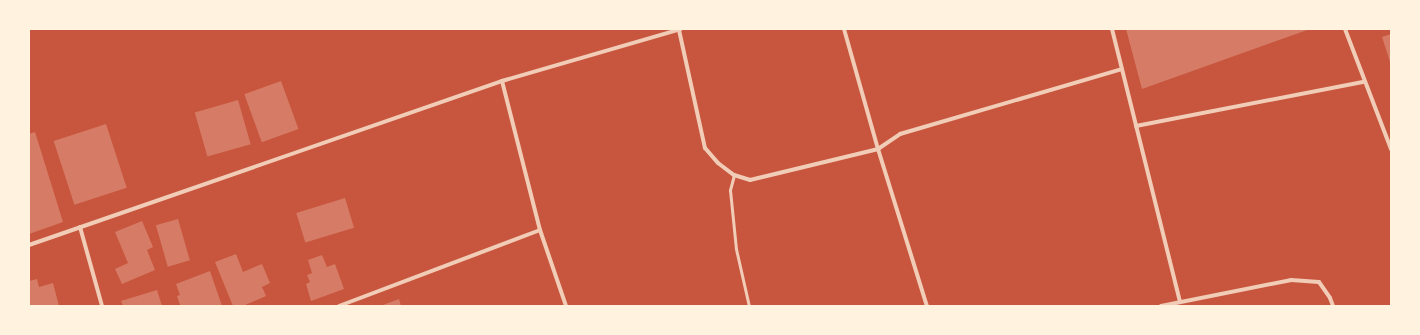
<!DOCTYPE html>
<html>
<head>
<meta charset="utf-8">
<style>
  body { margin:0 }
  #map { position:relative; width:1420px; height:335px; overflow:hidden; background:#c8553d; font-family:"PT Sans",sans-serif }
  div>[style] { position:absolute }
  .building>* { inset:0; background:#d67c66; transform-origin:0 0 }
  .service>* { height:3px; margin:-1.5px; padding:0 1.5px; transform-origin:1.5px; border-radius:1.5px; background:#f1ccb7 }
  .minor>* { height:4px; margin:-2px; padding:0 2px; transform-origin:2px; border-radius:2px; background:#f1ccb7 }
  span { translate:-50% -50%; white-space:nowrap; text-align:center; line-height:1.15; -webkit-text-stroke:3px #fff3e0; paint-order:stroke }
  .frame { position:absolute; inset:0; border:30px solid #fff3e0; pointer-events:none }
</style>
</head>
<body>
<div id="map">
  <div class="building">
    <div style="clip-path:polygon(1126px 29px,1310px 29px,1142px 89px)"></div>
    <div style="clip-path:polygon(1391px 34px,1391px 65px,1382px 37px)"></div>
    <div style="left:281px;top:81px;width:51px;height:39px;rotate:70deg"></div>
    <div style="left:238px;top:100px;width:46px;height:45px;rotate:74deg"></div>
    <div style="left:106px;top:124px;width:67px;height:55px;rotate:72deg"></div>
    <div style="clip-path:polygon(35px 132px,63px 222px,29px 234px,29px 134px)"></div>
    <div style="left:345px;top:198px;width:31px;height:51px;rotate:73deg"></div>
    <div style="left:178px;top:219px;width:43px;height:23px;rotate:74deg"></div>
    <div style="clip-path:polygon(142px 221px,153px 247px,147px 250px,155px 270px,122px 284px,115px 269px,128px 263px,115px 232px)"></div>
    <div style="clip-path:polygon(236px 254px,243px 272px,262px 264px,270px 283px,262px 287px,266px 296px,243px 306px,233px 306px,215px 262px)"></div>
    <div style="clip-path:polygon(322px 255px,327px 267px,335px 264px,344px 289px,311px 301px,306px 284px,310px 282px,307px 275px,312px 273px,308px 260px)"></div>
    <div style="clip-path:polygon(210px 271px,222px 306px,177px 306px,180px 305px,177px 296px,180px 295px,176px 284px)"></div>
    <div style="clip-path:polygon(37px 279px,39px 287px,53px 283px,59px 306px,29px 306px,29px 281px)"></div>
    <div style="clip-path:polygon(157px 290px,162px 306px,123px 306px,121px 301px)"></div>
    <div style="clip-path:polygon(399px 299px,401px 306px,380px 306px)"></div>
  </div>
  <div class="service">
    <div style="left:734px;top:175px;width:16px;rotate:105deg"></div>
    <div style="left:730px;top:190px;width:59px;rotate:84.2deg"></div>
    <div style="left:736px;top:249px;width:58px;rotate:77.2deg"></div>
  </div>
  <div class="minor">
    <div style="left:844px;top:29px;width:125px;rotate:74.2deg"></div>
    <div style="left:878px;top:149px;width:164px;rotate:72.7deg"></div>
    <div style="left:1112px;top:29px;width:280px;rotate:76deg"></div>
    <div style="left:1345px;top:29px;width:129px;rotate:69deg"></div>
    <div style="left:679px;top:30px;width:121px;rotate:77.6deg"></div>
    <div style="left:705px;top:148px;width:20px;rotate:49deg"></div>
    <div style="left:718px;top:163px;width:20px;rotate:37deg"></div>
    <div style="left:734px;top:175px;width:17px;rotate:17deg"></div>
    <div style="left:750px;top:180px;width:132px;rotate:-13.6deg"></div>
    <div style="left:878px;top:149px;width:27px;rotate:-34deg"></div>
    <div style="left:900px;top:134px;width:231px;rotate:-16.3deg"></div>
    <div style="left:502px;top:81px;width:154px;rotate:75.7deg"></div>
    <div style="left:540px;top:230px;width:80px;rotate:71.1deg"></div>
    <div style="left:1136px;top:126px;width:231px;rotate:-11deg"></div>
    <div style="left:80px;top:227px;width:82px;rotate:74.4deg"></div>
    <div style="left:29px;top:245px;width:501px;rotate:-19.12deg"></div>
    <div style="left:502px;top:81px;width:186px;rotate:-16.2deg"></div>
    <div style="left:339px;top:306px;width:215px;rotate:-20.7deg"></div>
    <div style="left:1161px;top:306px;width:133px;rotate:-11.3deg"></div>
    <div style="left:1291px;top:280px;width:28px;rotate:4deg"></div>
    <div style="left:1319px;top:282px;width:19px;rotate:55deg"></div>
    <div style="left:1330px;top:298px;width:9px;rotate:69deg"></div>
  </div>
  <div class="frame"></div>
</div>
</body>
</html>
